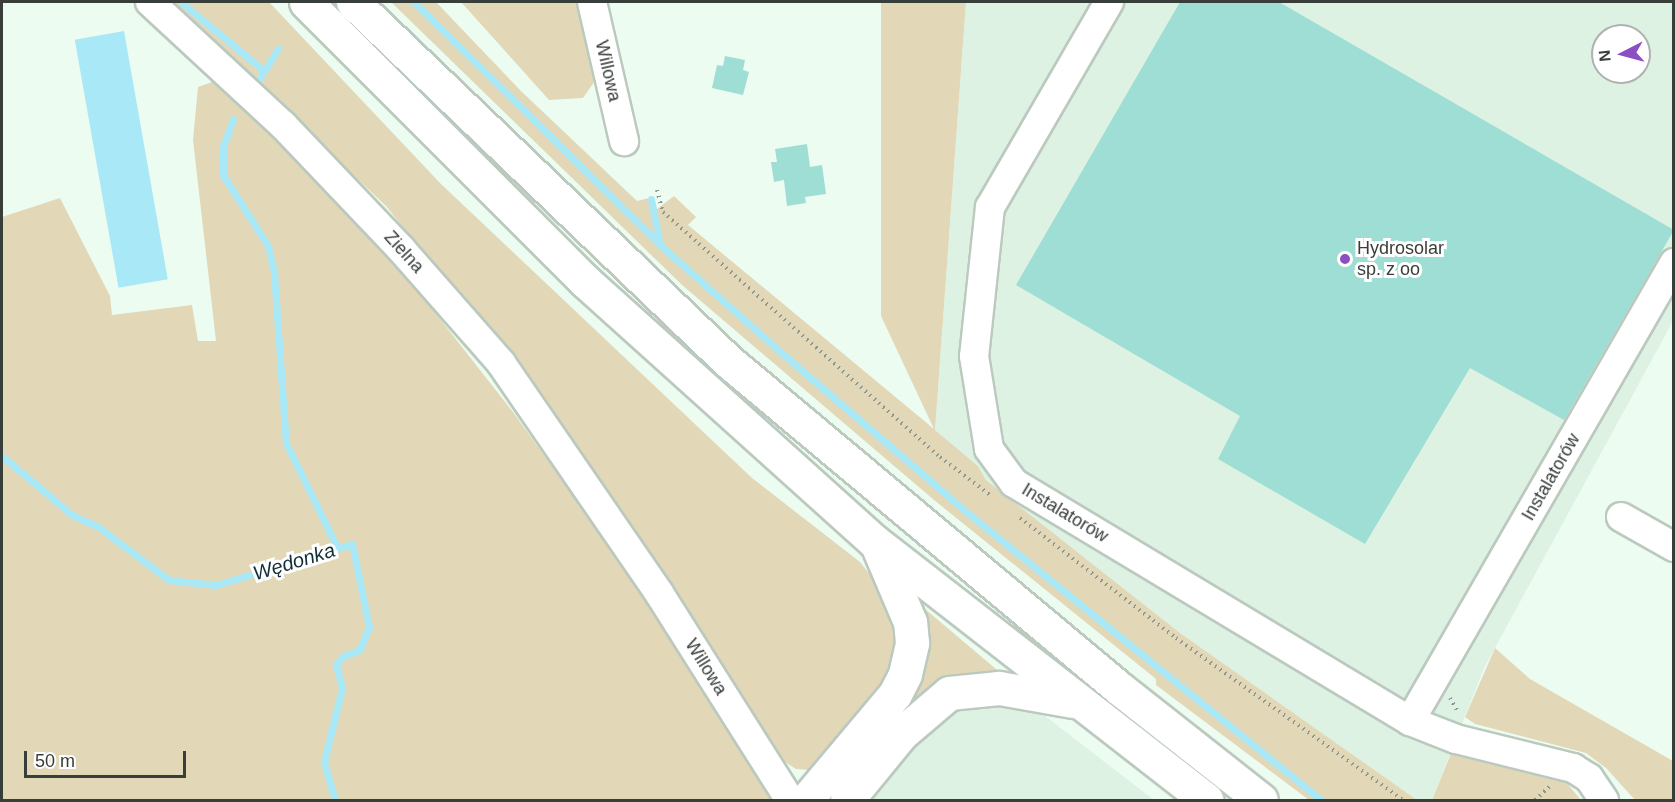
<!DOCTYPE html>
<html>
<head>
<meta charset="utf-8">
<style>
  body { margin:0 }
  #map { position:relative; width:1675px; height:802px; overflow:hidden; background:#edfcf1; font-family:Helvetica,sans-serif }
  div>[style] { position:absolute }
  .built>* { inset:0; background:#ddf2e3 }
  .green>* { inset:0; background:#e2d8b8 }
  .water>* { inset:0; background:#a9e8f7; transform-origin:0 0 }
  .stream>* { height:7px; margin:-3.5px; padding:0 3.5px; transform-origin:3.5px; border-radius:3.5px; background:#a9e8f7 }
  .building>* { inset:0; background:#9eded4 }
  .path>* { height:4px; margin-top:-2px; transform-origin:0; background:repeating-linear-gradient(90deg,#8c968f 0 1.5px,transparent 0 6px) }
  .roads { filter:drop-shadow(2px 0 #bbc9be) drop-shadow(-2px 0 #bbc9be) drop-shadow(0 2px #bbc9be) drop-shadow(0 -2px #bbc9be) }
  .minor>* { height:28px; margin:-14px; padding:0 14px; transform-origin:14px; border-radius:14px; background:#fff }
  .highway>* { height:33px; margin:-16.5px; padding:0 16.5px; transform-origin:16.5px; border-radius:16.5px; background:#fff }
  .dots>* { width:16px; height:16px; translate:-50% -50%; box-sizing:border-box; border:3px solid #fff; border-radius:50% }
  span { translate:-50% -50%; white-space:nowrap; text-align:center; line-height:1.15; -webkit-text-stroke:6px #fff; paint-order:stroke }
  .street-label { font-size:18px; color:#383e3a }
  .poi-label { font-size:18px; color:#383e3a }
  .left { translate:0 -50%; text-align:left }
  .water-label { font-size:20px; color:#102f36; font-style:italic }
  .frame { position:absolute; inset:0; border:3px solid #383e3a; pointer-events:none }
  .north { position:absolute; left:1591px; top:24px; width:60px; height:60px; box-sizing:border-box; background:#fff; border:2px solid #afb2b0; border-radius:50%; rotate:264deg; font-size:16px; font-weight:700; line-height:24px; text-align:center; color:#383e3a }
  .north::after { content:''; display:block; margin:auto; width:21px; height:27px; background:#8b4ec4; clip-path:polygon(50% 0,100% 100%,50% 72%,0 100%) }
  .scale { position:absolute; left:24px; top:751px; width:162px; height:27px; box-sizing:border-box; border:3px solid #383e3a; border-top:0; padding-left:8px; font-size:18px; line-height:21px; white-space:nowrap; color:#383e3a; -webkit-text-stroke:4px #fff; paint-order:stroke }
</style>
</head>
<body>
<div id="map">
  <div class="built">
    <div style="clip-path:polygon(evenodd,966px 2px,1673px 2px,1673px 321px,1484px 668px,1432px 800px,1417px 800px,1180px 633px,986px 480px,978px 466px,935px 430px,966px 2px,1603px 36px,1639px 36px,1639px 72px,1603px 72px,1603px 36px)"></div>
    <div style="clip-path:polygon(996px 696px,1036px 709px,1154px 800px,859px 800px,952px 702px)"></div>
  </div>
  <div class="green">
    <div style="clip-path:polygon(171px 2px,269px 2px,441px 184px,752px 478px,860px 562px,890px 600px,900px 654px,866px 718px,811px 770px,796px 769px,777px 757px,528px 384px,386px 206px)"></div>
    <div style="clip-path:polygon(391px 2px,436px 2px,521px 91px,637px 201px,653px 197px,657px 209px,674px 196px,696px 217px,688px 225px,934px 429px,881px 316px,881px 2px,966px 2px,935px 430px,978px 466px,986px 480px,1180px 633px,1417px 800px,1309px 800px,1156px 685px,1156px 679px,934px 500px,682px 285px)"></div>
    <div style="clip-path:polygon(461px 2px,584px 2px,599px 75px,583px 98px,549px 100px)"></div>
    <div style="clip-path:polygon(215px 81px,318px 181px,411px 282px,513px 412px,667px 627px,771px 800px,2px 800px,2px 217px,60px 198px,110px 296px,112px 315px,192px 305px,198px 341px,216px 341px,193px 140px,198px 87px)"></div>
    <div style="clip-path:polygon(912px 598px,1009px 680px,984px 678px,833px 800px,823px 800px,899px 701px)"></div>
    <div style="clip-path:polygon(1495px 648px,1530px 679px,1673px 761px,1673px 800px,1635px 800px,1606px 768px,1586px 753px,1475px 724px,1465px 717px)"></div>
    <div style="clip-path:polygon(1452px 751px,1566px 782px,1581px 800px,1432px 800px)"></div>
  </div>
  <div class="water">
    <div style="left:124px;top:31px;width:252px;height:50px;rotate:80deg"></div>
  </div>
  <div class="stream">
    <div style="left:181px;top:2px;width:108px;rotate:39.7deg"></div>
    <div style="left:414px;top:2px;width:346px;rotate:44.6deg"></div>
    <div style="left:660px;top:245px;width:166px;rotate:41.6deg"></div>
    <div style="left:784px;top:355px;width:244px;rotate:40.7deg"></div>
    <div style="left:969px;top:514px;width:454px;rotate:39.1deg"></div>
    <div style="left:259px;top:79px;width:36px;rotate:-58deg"></div>
    <div style="left:233px;top:119px;width:30px;rotate:110deg"></div>
    <div style="left:223px;top:147px;width:28px;rotate:90deg"></div>
    <div style="left:223px;top:175px;width:84px;rotate:57.6deg"></div>
    <div style="left:268px;top:246px;width:28px;rotate:77deg"></div>
    <div style="left:274px;top:273px;width:170px;rotate:86deg"></div>
    <div style="left:286px;top:443px;width:116px;rotate:63.9deg"></div>
    <div style="left:651px;top:199px;width:47px;rotate:78.9deg"></div>
    <div style="left:2px;top:456px;width:92px;rotate:40.1deg"></div>
    <div style="left:72px;top:515px;width:27px;rotate:24deg"></div>
    <div style="left:97px;top:526px;width:90px;rotate:36.9deg"></div>
    <div style="left:169px;top:580px;width:47px;rotate:6.1deg"></div>
    <div style="left:216px;top:585px;width:142px;rotate:-16.8deg"></div>
    <div style="left:352px;top:544px;width:85px;rotate:78.4deg"></div>
    <div style="left:369px;top:627px;width:25px;rotate:113deg"></div>
    <div style="left:359px;top:650px;width:17px;rotate:159deg"></div>
    <div style="left:343px;top:656px;width:11px;rotate:128deg"></div>
    <div style="left:336px;top:665px;width:24px;rotate:75deg"></div>
    <div style="left:342px;top:688px;width:76px;rotate:103.7deg"></div>
    <div style="left:324px;top:762px;width:40px;rotate:74deg"></div>
  </div>
  <div class="building">
    <div style="clip-path:polygon(1180px 2px,1279px 2px,1674px 230px,1564px 420px,1470px 368px,1365px 544px,1218px 459px,1240px 416px,1016px 285px)"></div>
    <div style="clip-path:polygon(725px 56px,745px 60px,743px 70px,749px 72px,743px 95px,712px 88px,717px 65px,723px 66px)"></div>
    <div style="clip-path:polygon(807px 144px,810px 167px,822px 165px,826px 194px,805px 197px,806px 203px,787px 206px,784px 180px,774px 182px,771px 162px,777px 162px,775px 149px)"></div>
  </div>
  <div class="path">
    <div style="left:657px;top:190px;width:23px;rotate:75deg"></div>
    <div style="left:663px;top:212px;width:370px;rotate:41.5deg"></div>
    <div style="left:940px;top:457px;width:63px;rotate:37.2deg"></div>
    <div style="left:1020px;top:518px;width:197px;rotate:37.6deg"></div>
    <div style="left:1176px;top:638px;width:279px;rotate:35.5deg"></div>
    <div style="left:1450px;top:698px;width:16px;rotate:60deg"></div>
    <div style="left:1535px;top:800px;width:21px;rotate:-43deg"></div>
  </div>
  <div class="roads">
    <div class="minor">
      <div style="left:150px;top:2px;width:181px;rotate:42.8deg"></div>
      <div style="left:283px;top:125px;width:171px;rotate:46.4deg"></div>
      <div style="left:401px;top:249px;width:152px;rotate:48.7deg"></div>
      <div style="left:501px;top:363px;width:279px;rotate:55.5deg"></div>
      <div style="left:659px;top:593px;width:245px;rotate:57.7deg"></div>
      <div style="left:592px;top:2px;width:143px;rotate:77deg"></div>
      <div style="left:1109px;top:2px;width:237px;rotate:120.1deg"></div>
      <div style="left:990px;top:207px;width:150px;rotate:96.1deg"></div>
      <div style="left:974px;top:356px;width:94px;rotate:80.8deg"></div>
      <div style="left:989px;top:449px;width:42px;rotate:53.7deg"></div>
      <div style="left:1014px;top:483px;width:462px;rotate:31deg"></div>
      <div style="left:1410px;top:721px;width:49px;rotate:21.4deg"></div>
      <div style="left:1456px;top:739px;width:121px;rotate:13.9deg"></div>
      <div style="left:1573px;top:768px;width:19px;rotate:32deg"></div>
      <div style="left:1589px;top:778px;width:27px;rotate:56deg"></div>
      <div style="left:1621px;top:517px;width:61px;rotate:29.5deg"></div>
      <div style="left:1410px;top:721px;width:529px;rotate:-60.04deg"></div>
    </div>
    <div class="highway">
      <div style="left:306px;top:2px;width:395px;rotate:45deg"></div>
      <div style="left:585px;top:281px;width:390px;rotate:42deg"></div>
      <div style="left:875px;top:542px;width:420px;rotate:37.9deg"></div>
      <div style="left:353px;top:2px;width:519px;rotate:43.75deg"></div>
      <div style="left:728px;top:361px;width:511px;rotate:39.92deg"></div>
      <div style="left:1120px;top:689px;width:179px;rotate:38.2deg"></div>
      <div style="left:806px;top:800px;width:138px;rotate:-50deg"></div>
      <div style="left:895px;top:694px;width:22px;rotate:-63deg"></div>
      <div style="left:905px;top:674px;width:32px;rotate:-77deg"></div>
      <div style="left:912px;top:643px;width:21px;rotate:-95deg"></div>
      <div style="left:910px;top:622px;width:79px;rotate:-113deg"></div>
      <div style="left:847px;top:800px;width:85px;rotate:-50.7deg"></div>
      <div style="left:901px;top:734px;width:63px;rotate:-40.5deg"></div>
      <div style="left:949px;top:693px;width:50px;rotate:-5.7deg"></div>
      <div style="left:999px;top:688px;width:74px;rotate:10.1deg"></div>
    </div>
  </div>
  <div class="dots">
    <div style="left:1345px;top:259px;background:#8b4ec4"></div>
  </div>
  <div class="street-label">
    <span style="left:608px;top:71px;rotate:77deg">Willowa</span>
    <span style="left:404px;top:252px;rotate:48deg">Zielna</span>
    <span style="left:1551px;top:477px;rotate:-60deg">Instalatorów</span>
    <span style="left:1065px;top:513px;rotate:31deg">Instalatorów</span>
    <span style="left:706px;top:667px;rotate:58deg">Willowa</span>
  </div>
  <div class="poi-label">
    <span class="left" style="left:1357px;top:259px">Hydrosolar<br>sp. z oo</span>
  </div>
  <div class="water-label">
    <span style="left:294px;top:562px;rotate:-17deg">Wędonka</span>
  </div>
  <div class="frame"></div>
  <div class="north">N</div>
  <div class="scale">50 m</div>
</div>
</body>
</html>
